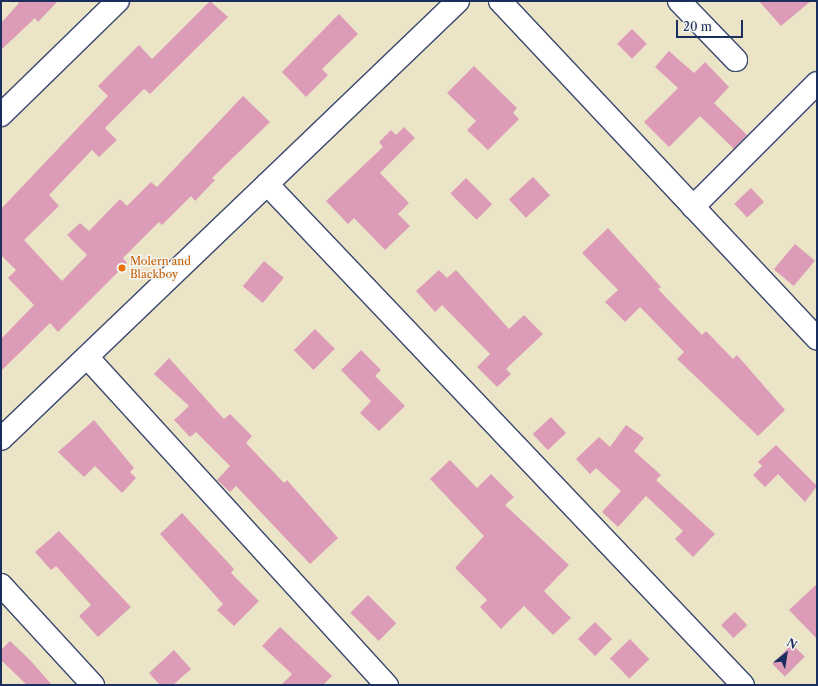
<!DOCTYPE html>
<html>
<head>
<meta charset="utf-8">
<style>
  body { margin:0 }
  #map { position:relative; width:818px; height:686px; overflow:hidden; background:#ebe4c6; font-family:"Libre Caslon Text",serif }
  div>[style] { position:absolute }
  .building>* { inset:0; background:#dc9cb8; transform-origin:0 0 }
  .roads { filter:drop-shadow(1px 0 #3a4a6e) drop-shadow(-1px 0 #3a4a6e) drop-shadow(0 1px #3a4a6e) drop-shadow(0 -1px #3a4a6e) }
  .minor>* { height:22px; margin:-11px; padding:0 11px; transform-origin:11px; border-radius:11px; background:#fff }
  .dots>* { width:11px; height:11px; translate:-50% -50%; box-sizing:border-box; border:2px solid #f6f6f2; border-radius:50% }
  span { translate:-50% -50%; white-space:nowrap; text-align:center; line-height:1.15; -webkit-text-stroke:3px #f6f6f2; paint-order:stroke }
  .food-label { font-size:11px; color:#c56008 }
  .left { translate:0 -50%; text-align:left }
  .frame { position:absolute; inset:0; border:2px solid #1b2f5e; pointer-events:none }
  .north { position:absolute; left:766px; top:634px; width:40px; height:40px; -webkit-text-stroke:3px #f6f6f2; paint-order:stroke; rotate:30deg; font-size:11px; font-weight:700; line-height:16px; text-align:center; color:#1b2f5e }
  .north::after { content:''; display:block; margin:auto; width:14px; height:18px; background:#1b2f5e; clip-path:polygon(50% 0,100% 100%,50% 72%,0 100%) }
  .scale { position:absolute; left:676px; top:20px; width:67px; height:18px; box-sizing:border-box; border:2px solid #1b2f5e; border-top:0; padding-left:5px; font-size:12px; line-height:14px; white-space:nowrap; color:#1b2f5e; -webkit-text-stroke:3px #f6f6f2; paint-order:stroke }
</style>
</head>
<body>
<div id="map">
  <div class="building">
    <div style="clip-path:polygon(17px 1px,58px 1px,38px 22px,35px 18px,1px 50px,1px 23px,19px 3px)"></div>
    <div style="clip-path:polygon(210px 1px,228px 17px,150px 94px,144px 89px,105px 128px,117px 140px,99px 157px,92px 150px,49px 195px,59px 206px,24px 240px,62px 281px,87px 255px,67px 235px,80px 223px,89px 231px,120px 199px,127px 206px,151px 182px,157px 187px,243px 96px,270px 122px,212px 178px,215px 180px,195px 201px,191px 196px,162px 225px,159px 222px,123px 258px,127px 263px,58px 332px,50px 323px,1px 371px,1px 339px,34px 305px,8px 278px,16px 270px,1px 255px,1px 209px,108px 96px,98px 86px,139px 45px,152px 59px)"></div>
    <div style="clip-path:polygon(759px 1px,811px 1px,781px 26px)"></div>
    <div style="clip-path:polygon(339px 14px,358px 34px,322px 69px,328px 75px,306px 97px,282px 72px)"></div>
    <div style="left:632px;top:29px;width:21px;height:21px;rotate:45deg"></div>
    <div style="clip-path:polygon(669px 51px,694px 73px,705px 62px,729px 87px,714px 103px,747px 135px,734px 149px,700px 116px,669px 147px,644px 122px,678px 88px,655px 67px)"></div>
    <div style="clip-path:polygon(474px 66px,517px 108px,513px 113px,519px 119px,488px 150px,467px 130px,476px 121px,447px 93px)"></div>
    <div style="clip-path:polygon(404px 127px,415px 138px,380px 173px,409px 203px,398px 214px,410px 226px,385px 250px,354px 218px,348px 224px,326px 201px,383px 147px,379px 142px,391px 130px,396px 135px)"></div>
    <div style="left:533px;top:177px;width:25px;height:33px;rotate:47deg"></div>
    <div style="left:466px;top:178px;width:37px;height:22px;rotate:45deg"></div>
    <div style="left:751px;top:188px;width:19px;height:23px;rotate:47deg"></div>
    <div style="clip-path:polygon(608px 228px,661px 287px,658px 289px,702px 335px,706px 331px,733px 359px,737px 355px,785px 410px,758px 436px,677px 359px,684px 352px,640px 307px,625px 322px,605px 302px,618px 290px,582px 253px)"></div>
    <div style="left:795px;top:244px;width:26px;height:33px;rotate:40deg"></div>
    <div style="left:264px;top:261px;width:26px;height:33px;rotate:40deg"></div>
    <div style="clip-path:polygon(439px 270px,447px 278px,456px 270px,509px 329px,524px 315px,543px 334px,506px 369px,511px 374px,497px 387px,477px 367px,490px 354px,442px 305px,435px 312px,416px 291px)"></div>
    <div style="left:315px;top:329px;width:28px;height:30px;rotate:45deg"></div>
    <div style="clip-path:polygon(361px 350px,381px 370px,375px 376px,405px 406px,379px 431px,360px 413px,371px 401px,341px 370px)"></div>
    <div style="clip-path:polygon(169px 358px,224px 419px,230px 414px,252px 436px,246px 443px,284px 483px,287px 480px,338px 538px,310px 564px,236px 486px,230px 492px,217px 480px,230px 466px,196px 432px,190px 437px,174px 420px,189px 406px,154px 374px)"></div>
    <div style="left:551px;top:417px;width:22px;height:25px;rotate:47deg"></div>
    <div style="clip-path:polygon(94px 420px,134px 468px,130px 472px,136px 478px,122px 493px,95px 466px,84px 477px,58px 452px)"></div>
    <div style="clip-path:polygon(626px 425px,644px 438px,634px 451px,661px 475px,656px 480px,715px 534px,693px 557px,675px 539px,683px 531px,646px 496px,618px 527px,602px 512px,621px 491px,596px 468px,590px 474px,576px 459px,599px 437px,610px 447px)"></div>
    <div style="clip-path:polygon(776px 445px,817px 486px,805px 502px,778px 474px,765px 487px,753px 475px,762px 466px,758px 462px)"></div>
    <div style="clip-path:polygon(450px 460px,477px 488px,491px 474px,514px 497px,505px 505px,569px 565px,544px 591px,571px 618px,553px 635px,524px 606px,501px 629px,480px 607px,487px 600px,455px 568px,484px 536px,430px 479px)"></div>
    <div style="clip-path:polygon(182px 513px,234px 569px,231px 573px,259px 601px,234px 626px,217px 610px,223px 604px,160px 534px)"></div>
    <div style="clip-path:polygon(59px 531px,131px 607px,98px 637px,79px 616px,91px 605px,56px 566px,51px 570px,35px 552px)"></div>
    <div style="clip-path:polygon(817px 584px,817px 639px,789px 610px)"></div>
    <div style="left:368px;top:595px;width:40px;height:25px;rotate:45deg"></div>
    <div style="left:735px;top:612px;width:18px;height:19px;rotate:47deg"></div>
    <div style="left:595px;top:622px;width:24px;height:24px;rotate:45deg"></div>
    <div style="clip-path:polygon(280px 627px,332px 676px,323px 685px,281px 685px,292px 674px,262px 646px)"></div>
    <div style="left:630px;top:639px;width:28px;height:28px;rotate:46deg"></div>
    <div style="clip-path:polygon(10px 641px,30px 660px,52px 685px,27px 685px,1px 660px,1px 650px)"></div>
    <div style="left:792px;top:644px;width:18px;height:28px;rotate:45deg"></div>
    <div style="clip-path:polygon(174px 650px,191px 669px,173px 685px,160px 685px,149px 673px)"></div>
  </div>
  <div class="roads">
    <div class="minor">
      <div style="left:500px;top:1px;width:463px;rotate:46.8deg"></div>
      <div style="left:679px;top:1px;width:82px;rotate:46deg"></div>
      <div style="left:1px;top:115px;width:163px;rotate:-44.3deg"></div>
      <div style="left:267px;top:184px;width:691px;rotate:46.47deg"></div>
      <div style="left:693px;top:207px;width:175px;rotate:-45deg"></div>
      <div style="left:87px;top:357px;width:445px;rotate:47.6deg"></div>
      <div style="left:1px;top:439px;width:633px;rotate:-43.78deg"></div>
      <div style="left:1px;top:585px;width:136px;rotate:47.4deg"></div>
    </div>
  </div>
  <div class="dots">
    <div style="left:122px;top:268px;background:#e8710a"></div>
  </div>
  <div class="food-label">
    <span class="left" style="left:130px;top:268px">Molern and<br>Blackboy</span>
  </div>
  <div class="frame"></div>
  <div class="north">N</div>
  <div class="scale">20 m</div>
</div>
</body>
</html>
